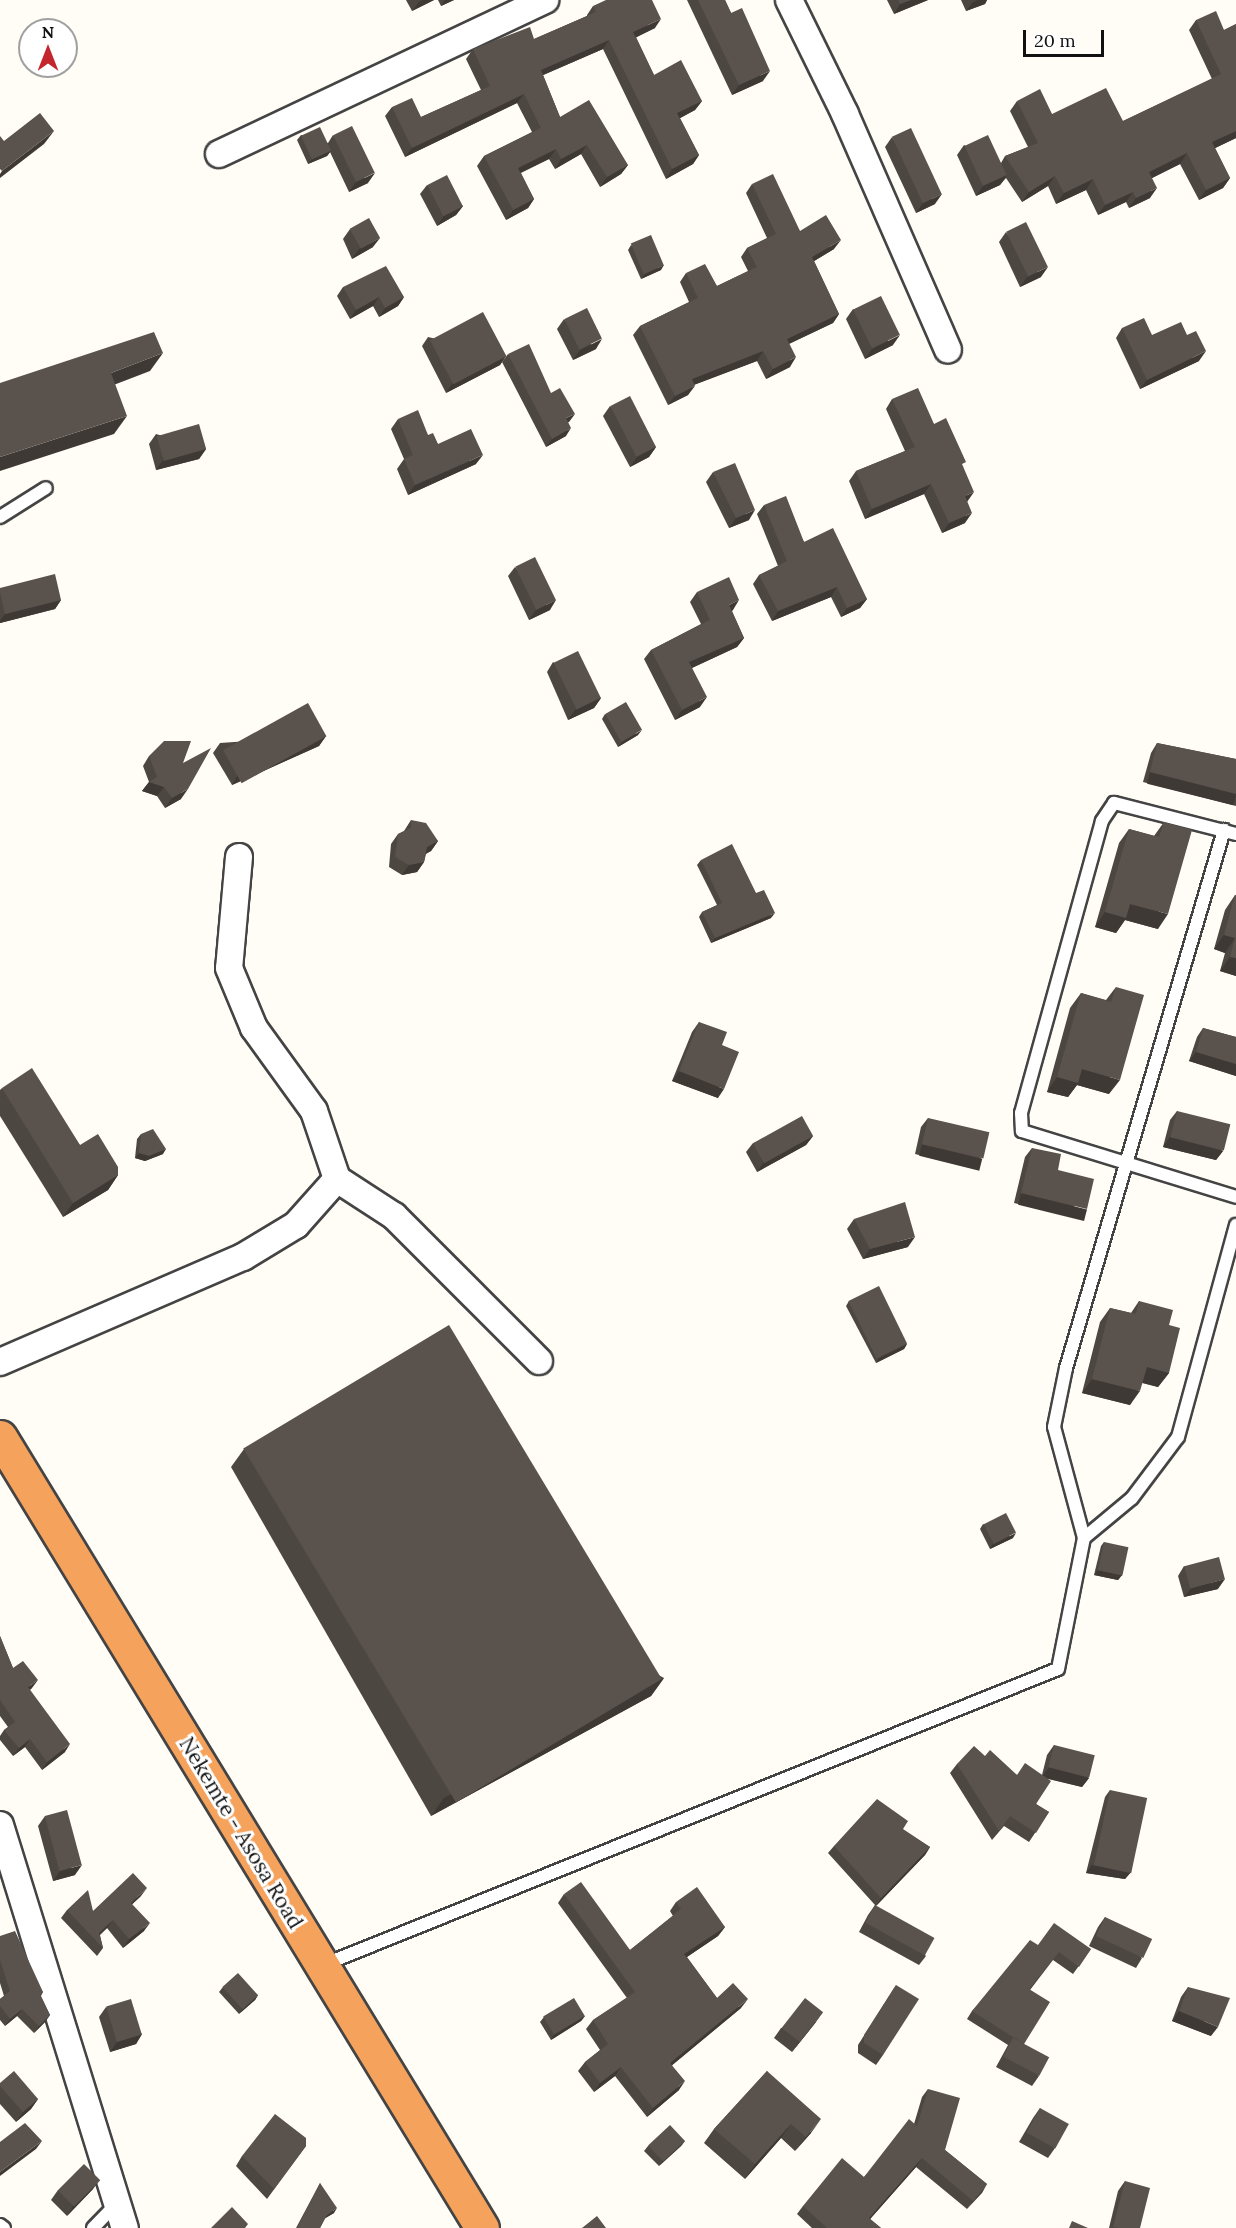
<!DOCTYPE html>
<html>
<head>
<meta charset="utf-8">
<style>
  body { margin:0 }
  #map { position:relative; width:1236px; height:2228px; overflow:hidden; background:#fffdf5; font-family:Lora,serif }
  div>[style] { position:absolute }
  .roads { filter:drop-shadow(2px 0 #444) drop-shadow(-2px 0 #444) drop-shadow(0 2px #444) drop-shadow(0 -2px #444) }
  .lane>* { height:12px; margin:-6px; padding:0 6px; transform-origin:6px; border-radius:6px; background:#fff }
  .street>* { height:26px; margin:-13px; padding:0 13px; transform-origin:13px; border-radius:13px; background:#fff }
  .highway>* { height:33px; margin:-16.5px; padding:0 16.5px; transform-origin:16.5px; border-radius:16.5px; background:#f5a25d }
  .wall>* { inset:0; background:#4d4742 }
  .shaded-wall>* { inset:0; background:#3f3936; transform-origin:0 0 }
  .building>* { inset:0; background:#5a524d; transform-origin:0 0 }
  span { translate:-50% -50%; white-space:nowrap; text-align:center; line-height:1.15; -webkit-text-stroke:6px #fff; paint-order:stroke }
  .street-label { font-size:21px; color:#111 }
  .north { position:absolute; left:18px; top:18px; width:60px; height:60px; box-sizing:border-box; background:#fff; border:2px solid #a0a0a0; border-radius:50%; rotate:0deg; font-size:16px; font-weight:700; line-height:24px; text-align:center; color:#111 }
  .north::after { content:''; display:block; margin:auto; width:21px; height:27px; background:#c4262e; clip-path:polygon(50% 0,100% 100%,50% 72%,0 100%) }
  .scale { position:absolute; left:1023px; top:30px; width:81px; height:27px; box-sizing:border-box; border:3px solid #111; border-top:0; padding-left:8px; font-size:18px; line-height:21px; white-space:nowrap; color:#111; -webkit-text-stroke:4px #fff; paint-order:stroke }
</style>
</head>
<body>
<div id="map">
  <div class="roads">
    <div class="lane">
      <div style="left:0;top:517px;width:54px;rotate:-32.2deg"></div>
      <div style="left:1236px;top:834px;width:126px;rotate:-165.7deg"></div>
      <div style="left:1114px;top:803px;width:22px;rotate:124deg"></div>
      <div style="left:1102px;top:821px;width:303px;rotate:105.5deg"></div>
      <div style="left:1021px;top:1113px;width:18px;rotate:87deg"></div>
      <div style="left:1022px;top:1131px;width:224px;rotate:17.1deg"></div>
      <div style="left:1084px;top:1538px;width:115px;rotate:-105.1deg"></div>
      <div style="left:1054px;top:1427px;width:60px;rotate:-78.5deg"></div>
      <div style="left:1066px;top:1368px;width:561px;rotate:-73.63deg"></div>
      <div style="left:323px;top:1965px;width:792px;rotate:-21.94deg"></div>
      <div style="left:1058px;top:1669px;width:134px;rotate:-78.8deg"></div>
      <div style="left:1084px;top:1538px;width:62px;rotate:-39.8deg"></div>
      <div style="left:1132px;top:1498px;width:76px;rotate:-53deg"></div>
      <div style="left:1178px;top:1437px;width:220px;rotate:-74.7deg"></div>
      <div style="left:0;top:2225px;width:5px;rotate:37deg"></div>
      <div style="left:93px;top:2228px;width:35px;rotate:-46deg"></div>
    </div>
    <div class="street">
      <div style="left:789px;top:0;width:127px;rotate:63.8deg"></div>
      <div style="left:845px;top:114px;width:257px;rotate:66.4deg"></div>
      <div style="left:219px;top:154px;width:361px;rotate:-25.3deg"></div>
      <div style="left:239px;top:857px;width:111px;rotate:95.1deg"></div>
      <div style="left:229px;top:968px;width:65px;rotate:67.4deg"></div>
      <div style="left:254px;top:1028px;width:102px;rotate:54.1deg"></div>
      <div style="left:314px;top:1111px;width:72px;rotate:71.3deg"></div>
      <div style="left:337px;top:1179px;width:68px;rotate:33deg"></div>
      <div style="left:394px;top:1216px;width:205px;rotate:45deg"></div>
      <div style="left:0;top:1362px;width:265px;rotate:-23.4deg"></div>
      <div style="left:243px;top:1257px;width:62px;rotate:-31.1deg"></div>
      <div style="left:296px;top:1225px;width:62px;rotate:-48.3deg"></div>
      <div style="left:0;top:1825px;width:422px;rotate:72.8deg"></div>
    </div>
    <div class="highway">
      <div style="left:0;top:1437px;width:926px;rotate:58.64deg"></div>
    </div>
  </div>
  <div class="wall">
    <div style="clip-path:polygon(406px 0,434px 0,412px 11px)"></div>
    <div style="clip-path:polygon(438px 0,454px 0,441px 6px)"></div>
    <div style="clip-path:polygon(687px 0,725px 0,763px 81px,732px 95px)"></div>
    <div style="clip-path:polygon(887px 0,928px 0,894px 14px)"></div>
    <div style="clip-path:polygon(961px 0,987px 0,985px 4px,966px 11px)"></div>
    <div style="clip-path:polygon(593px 6px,655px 28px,636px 37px,654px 75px,702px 101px,695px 110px,680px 118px,699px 155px,693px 164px,666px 179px,603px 49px,543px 75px,560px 117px,628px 165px,621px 174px,600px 187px,581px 154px,555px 169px,549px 159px,521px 173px,534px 199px,528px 208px,506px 220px,477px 166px,484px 156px,532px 132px,517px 103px,405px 157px,385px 116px,392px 107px,421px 117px,481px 90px,466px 59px,473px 49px,534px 39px,587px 16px,587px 15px)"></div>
    <div style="clip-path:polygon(1196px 20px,1224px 30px,1236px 24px,1236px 138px,1215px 148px,1230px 178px,1223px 188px,1199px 200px,1180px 164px,1152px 178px,1150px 198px,1129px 208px,1126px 202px,1098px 215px,1086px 190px,1056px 204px,1048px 186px,1022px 202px,1006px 178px,1000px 185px,976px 196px,957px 155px,964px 145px,1001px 163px,1005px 156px,1028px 147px,1010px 111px,1017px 101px,1052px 114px,1123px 121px,1212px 79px,1189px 30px)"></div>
    <div style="clip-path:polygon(301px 135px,328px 143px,333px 135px,368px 183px,349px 192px,330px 152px,327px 156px,308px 164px,297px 140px)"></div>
    <div style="clip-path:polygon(892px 137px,935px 204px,916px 213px,885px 147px)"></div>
    <div style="clip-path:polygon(752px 184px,800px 231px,834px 249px,814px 261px,839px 314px,833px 323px,789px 344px,790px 367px,766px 379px,757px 361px,694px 385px,688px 395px,668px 405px,633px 335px,640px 326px,689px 302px,680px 282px,686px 273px,717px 286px,748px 271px,741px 257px,747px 248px,767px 238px,746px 193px)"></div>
    <div style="clip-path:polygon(427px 185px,463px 206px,456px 215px,437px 226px,420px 194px)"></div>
    <div style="clip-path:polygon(350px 229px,373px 247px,352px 259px,343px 239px)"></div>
    <div style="clip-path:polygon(1006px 232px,1041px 277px,1020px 287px,999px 242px)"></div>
    <div style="clip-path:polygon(631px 245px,661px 270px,641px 279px,628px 250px)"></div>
    <div style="clip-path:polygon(343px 287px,404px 297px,398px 306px,379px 317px,373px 306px,350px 319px,337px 296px)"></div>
    <div style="clip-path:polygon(853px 309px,893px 345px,865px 359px,846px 319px)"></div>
    <div style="clip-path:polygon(564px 319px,596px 349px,573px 360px,557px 329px)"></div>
    <div style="clip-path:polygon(1122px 328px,1152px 335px,1199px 361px,1140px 389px,1116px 338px)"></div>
    <div style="clip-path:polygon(428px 337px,506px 356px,500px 365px,446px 393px,422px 346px)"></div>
    <div style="clip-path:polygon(508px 354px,569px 422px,568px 422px,566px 436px,546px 447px,502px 362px)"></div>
    <div style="clip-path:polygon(892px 399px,934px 424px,963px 467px,967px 502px,965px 523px,942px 533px,924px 494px,865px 519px,849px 481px,856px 471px,905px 451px,886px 409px)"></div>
    <div style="clip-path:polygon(610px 406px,656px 447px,649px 457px,630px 467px,603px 416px)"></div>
    <div style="clip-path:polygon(398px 419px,428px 435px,438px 444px,476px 464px,408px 495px,397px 469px,404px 459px,391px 429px)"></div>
    <div style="clip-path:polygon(156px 434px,206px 449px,199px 459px,156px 470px,149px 444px)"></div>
    <div style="clip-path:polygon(713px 472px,749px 520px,729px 528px,706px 482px)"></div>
    <div style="clip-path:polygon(764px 505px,867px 599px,860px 608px,841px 617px,831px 597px,772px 621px,753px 584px,759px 575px,778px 566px,757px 514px)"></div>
    <div style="clip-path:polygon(515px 567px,550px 610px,529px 620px,508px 576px)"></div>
    <div style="clip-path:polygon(0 588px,61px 600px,55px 609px,0 623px)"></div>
    <div style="clip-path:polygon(697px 592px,733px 610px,732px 611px,744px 638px,737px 647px,692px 668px,700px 707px,675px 720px,644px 659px,651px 650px,701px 624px,690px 602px)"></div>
    <div style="clip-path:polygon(553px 662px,601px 698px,594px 708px,568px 720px,547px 672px)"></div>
    <div style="clip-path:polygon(605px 714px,638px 735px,618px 747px,602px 719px)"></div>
    <div style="clip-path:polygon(326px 736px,319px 746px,232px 785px,213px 753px,220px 743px)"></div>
    <div style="clip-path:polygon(1157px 743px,1236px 759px,1236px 806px,1143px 782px,1151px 753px)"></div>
    <div style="clip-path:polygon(149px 756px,183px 763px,181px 799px,165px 808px,157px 796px,142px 791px,149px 782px,143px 766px)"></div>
    <div style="clip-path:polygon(411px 820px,438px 841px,431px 851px,426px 854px,424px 862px,417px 872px,402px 875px,389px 867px,391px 844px,398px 834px,404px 831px)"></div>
    <div style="clip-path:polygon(1164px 822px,1158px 929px,1125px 920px,1116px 933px,1095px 927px,1119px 843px,1129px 829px,1154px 836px)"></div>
    <div style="clip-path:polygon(701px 860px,756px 893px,771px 918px,711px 943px,699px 917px,702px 912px,717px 905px,697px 865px)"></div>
    <div style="clip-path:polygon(1235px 895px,1236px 976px,1220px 971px,1225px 953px,1214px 949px,1225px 910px)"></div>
    <div style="clip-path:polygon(1116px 987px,1109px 1094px,1077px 1085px,1068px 1097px,1047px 1092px,1070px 1008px,1081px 993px,1106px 1000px)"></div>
    <div style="clip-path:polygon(699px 1022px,722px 1045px,718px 1098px,672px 1081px,692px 1032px)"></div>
    <div style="clip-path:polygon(1203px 1028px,1236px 1037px,1236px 1076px,1189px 1061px,1197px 1037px)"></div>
    <div style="clip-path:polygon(2px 1088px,80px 1145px,118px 1175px,108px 1190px,63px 1217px,0 1116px,0 1090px)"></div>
    <div style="clip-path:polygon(1177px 1111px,1223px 1151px,1216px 1160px,1163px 1147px,1170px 1120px)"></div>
    <div style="clip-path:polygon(928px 1118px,982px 1159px,975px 1169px,915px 1154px,921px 1127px)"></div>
    <div style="clip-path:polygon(141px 1134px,163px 1154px,145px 1161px,135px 1158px,137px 1139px)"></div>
    <div style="clip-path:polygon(813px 1136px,806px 1145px,757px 1172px,746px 1152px,753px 1143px)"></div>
    <div style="clip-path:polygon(1032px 1148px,1058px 1170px,1080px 1219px,1014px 1203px,1025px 1157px)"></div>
    <div style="clip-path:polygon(854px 1219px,908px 1247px,863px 1259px,847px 1229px)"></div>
    <div style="clip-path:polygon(849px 1301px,907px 1344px,904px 1349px,876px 1363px,846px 1306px)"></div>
    <div style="clip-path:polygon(1139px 1301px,1169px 1325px,1169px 1373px,1158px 1387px,1142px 1383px,1130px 1405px,1082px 1393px,1100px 1322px,1110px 1308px,1131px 1313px)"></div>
    <div style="clip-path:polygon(244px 1449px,664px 1678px,651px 1696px,431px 1816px,231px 1467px)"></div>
    <div style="clip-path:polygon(983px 1524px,1013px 1538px,990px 1549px,980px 1529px)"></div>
    <div style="clip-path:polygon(1104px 1542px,1122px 1575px,1118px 1580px,1094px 1575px,1101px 1546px)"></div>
    <div style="clip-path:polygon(1184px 1566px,1218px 1589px,1184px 1597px,1178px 1576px)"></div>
    <div style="clip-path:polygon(0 1636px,13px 1668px,32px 1688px,30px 1690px,65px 1752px,42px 1770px,25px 1747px,13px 1756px,0 1740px,0 1736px,4px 1730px,8px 1727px,0 1716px)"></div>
    <div style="clip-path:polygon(1054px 1745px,1089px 1778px,1082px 1787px,1048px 1779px,1036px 1804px,1049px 1812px,1029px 1842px,1004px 1826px,992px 1840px,950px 1773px,957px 1764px,985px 1756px,1017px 1775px,1042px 1775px,1047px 1755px)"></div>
    <div style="clip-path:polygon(1110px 1790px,1131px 1872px,1125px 1879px,1086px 1873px,1105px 1797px)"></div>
    <div style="clip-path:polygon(45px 1816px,75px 1875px,53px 1881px,38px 1826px)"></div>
    <div style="clip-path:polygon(903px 1830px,930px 1847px,925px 1855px,876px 1906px,926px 1956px,919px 1965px,859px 1932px,868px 1915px,875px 1905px,828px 1853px,834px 1846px)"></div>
    <div style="clip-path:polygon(564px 1894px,630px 1950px,673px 1916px,670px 1911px,676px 1902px,725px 1927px,718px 1936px,687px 1957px,717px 1998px,741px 2008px,672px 2065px,679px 2090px,647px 2117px,615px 2076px,594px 2092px,578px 2071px,585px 2062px,600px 2050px,586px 2029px,593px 2020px,627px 1998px,558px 1903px)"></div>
    <div style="clip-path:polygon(141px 1896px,132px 1904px,144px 1931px,123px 1948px,107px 1928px,100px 1935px,103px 1948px,97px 1956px,61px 1918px,67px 1910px,93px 1911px)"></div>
    <div style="clip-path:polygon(1105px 1917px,1142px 1958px,1136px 1968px,1089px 1946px,1098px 1927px)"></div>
    <div style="clip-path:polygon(0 1936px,43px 1992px,41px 1996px,50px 2015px,45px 2022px,34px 2033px,17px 2016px,5px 2026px,0 2020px,0 1999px,4px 1996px,0 1983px)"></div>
    <div style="clip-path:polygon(1038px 1945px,1091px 1949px,1073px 1974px,1053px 1960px,1030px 1990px,1024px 2044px,1039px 2076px,1032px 2086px,996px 2067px,1008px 2045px,967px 2019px,972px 2011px)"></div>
    <div style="clip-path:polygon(896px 1985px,883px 2055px,876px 2065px,858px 2053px,858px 2045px)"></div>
    <div style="clip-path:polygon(223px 1987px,258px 1995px,255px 2000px,239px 2014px,219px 1992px)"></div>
    <div style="clip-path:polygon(1188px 1987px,1211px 2036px,1172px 2021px,1181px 1997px)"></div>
    <div style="clip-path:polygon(106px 2007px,142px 2034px,136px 2044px,110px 2052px,99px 2017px)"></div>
    <div style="clip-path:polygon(585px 2016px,581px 2021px,551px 2040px,540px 2022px,544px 2017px)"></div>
    <div style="clip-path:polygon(816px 2022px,792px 2052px,774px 2038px,781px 2028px)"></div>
    <div style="clip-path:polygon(767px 2071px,811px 2133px,795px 2151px,781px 2138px,745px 2179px,704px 2143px,714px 2129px)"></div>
    <div style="clip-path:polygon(0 2083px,38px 2099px,31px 2109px,16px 2122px,0 2104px)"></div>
    <div style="clip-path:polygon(928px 2089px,945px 2150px,987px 2184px,967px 2209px,916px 2167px,870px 2219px,881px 2228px,812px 2228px,797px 2214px,803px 2206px,864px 2177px,914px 2124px,922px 2097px)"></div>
    <div style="clip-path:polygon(1040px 2108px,1055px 2148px,1048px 2158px,1019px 2142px,1033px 2118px)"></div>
    <div style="clip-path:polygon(685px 2141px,681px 2146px,659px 2166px,644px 2151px,648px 2146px)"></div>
    <div style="clip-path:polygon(306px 2146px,267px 2199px,236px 2166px,242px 2156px)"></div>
    <div style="clip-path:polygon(1125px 2181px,1140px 2228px,1109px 2228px,1118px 2191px)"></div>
    <div style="clip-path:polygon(320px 2183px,334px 2213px,325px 2218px,320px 2228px,296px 2228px)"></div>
    <div style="clip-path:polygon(93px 2189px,67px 2216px,51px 2200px,58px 2190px)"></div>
  </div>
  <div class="shaded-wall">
    <div style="clip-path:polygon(422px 0,434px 0,412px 11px,419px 2px)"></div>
    <div style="clip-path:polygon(445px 0,454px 0,441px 6px)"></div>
    <div style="clip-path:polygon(911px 0,928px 0,894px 14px,900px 4px)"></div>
    <div style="clip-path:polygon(978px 0,987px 0,985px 4px,966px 11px,973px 2px)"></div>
    <div style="clip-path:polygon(661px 19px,655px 28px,627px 42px,633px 32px)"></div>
    <div style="clip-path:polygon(609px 40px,603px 49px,534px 79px,541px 70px)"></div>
    <div style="clip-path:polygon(770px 71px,763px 81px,732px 95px,739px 85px)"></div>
    <div style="clip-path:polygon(524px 94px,517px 103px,405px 157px,412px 148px)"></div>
    <div style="clip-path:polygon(702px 101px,695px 110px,671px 123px,677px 113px)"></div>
    <div style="clip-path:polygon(54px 131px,44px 144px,0 178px,0 174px,2px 171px)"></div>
    <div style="clip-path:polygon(1236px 131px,1236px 138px,1205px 153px,1212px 142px)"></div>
    <div style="clip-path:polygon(587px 145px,581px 154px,555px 169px,561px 159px)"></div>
    <div style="clip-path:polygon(556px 149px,549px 159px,511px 177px,518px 168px)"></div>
    <div style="clip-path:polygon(331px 151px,327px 156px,308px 164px,312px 159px)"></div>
    <div style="clip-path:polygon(1187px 153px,1180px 164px,1142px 183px,1149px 172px)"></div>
    <div style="clip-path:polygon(699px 155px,693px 164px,666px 179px,672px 169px)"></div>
    <div style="clip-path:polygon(628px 165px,621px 174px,600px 187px,607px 177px)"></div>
    <div style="clip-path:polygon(375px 173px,368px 183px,349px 192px,356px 182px)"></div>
    <div style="clip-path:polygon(1007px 175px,1000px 185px,976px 196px,983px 186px)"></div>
    <div style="clip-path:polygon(1055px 176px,1048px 186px,1022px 202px,1029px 192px)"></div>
    <div style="clip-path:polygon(1230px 178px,1223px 188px,1199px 200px,1206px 190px)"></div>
    <div style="clip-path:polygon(1093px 179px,1086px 190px,1056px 204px,1064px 193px)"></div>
    <div style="clip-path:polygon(1157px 188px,1150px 198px,1129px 208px,1136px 198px)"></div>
    <div style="clip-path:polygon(1133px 192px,1126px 202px,1098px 215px,1105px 205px)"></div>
    <div style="clip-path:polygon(942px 194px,935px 204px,916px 213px,923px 203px)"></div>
    <div style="clip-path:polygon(534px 199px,528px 208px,506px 220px,513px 210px)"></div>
    <div style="clip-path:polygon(463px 206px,456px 215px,437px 226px,444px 216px)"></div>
    <div style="clip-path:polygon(380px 238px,373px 247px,352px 259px,359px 249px)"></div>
    <div style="clip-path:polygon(841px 240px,834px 249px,806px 266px,812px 257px)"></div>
    <div style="clip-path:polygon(664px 265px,661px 270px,641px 279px,645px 274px)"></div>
    <div style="clip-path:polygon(1048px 267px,1041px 277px,1020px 287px,1027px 277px)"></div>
    <div style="clip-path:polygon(379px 297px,373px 306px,350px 319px,356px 310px)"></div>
    <div style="clip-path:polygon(404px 297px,398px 306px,379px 317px,385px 308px)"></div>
    <div style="clip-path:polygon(839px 314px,833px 323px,780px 348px,787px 339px)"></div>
    <div style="clip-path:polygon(900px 335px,893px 345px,865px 359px,872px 349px)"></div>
    <div style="clip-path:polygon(602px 339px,596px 349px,573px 360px,580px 350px)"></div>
    <div style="clip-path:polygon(763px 351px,757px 361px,685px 388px,692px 379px)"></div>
    <div style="clip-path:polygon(1206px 351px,1199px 361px,1140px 389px,1147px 380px)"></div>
    <div style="clip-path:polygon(163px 353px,150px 371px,98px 391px,111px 373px)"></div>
    <div style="clip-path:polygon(506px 356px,500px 365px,446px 393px,452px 384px)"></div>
    <div style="clip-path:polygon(796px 357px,790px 367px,766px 379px,773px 369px)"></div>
    <div style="clip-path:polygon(695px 386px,688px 395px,668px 405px,675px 396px)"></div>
    <div style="clip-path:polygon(575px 414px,569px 422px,560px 426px,566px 418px)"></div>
    <div style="clip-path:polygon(127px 416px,114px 434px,0 471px,0 457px)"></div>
    <div style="clip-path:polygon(571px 428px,566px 436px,546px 447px,552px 439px)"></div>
    <div style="clip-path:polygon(656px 447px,649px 457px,630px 467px,637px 457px)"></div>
    <div style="clip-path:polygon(206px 449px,199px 459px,156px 470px,163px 460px)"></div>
    <div style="clip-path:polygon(483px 455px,476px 464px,408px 495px,415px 485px)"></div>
    <div style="clip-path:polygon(931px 484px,924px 494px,865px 519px,872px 509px)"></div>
    <div style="clip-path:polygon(974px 492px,967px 502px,965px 496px)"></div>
    <div style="clip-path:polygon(755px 510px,749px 520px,729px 528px,736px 518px)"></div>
    <div style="clip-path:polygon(972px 513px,965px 523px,942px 533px,949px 523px)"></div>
    <div style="clip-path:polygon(837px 587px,831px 597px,772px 621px,778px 611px)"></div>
    <div style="clip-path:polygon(867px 599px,860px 608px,841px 617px,847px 608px)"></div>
    <div style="clip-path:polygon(61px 600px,55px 609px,0 623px,0 621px,5px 614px)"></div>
    <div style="clip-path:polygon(556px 600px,550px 610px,529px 620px,536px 610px)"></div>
    <div style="clip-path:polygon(739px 600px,733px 610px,722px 615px,729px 605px)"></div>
    <div style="clip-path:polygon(744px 638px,737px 647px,683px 672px,689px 662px)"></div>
    <div style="clip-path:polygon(707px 697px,700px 707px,675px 720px,682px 710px)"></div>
    <div style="clip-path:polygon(601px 698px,594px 708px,568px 720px,575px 710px)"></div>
    <div style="clip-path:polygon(642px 730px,638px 735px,618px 747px,622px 742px)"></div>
    <div style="clip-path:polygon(326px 736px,319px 746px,232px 785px,238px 775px)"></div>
    <div style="left:1150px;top:772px;width:89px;height:12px;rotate:14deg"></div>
    <div style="clip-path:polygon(149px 782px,164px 787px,157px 796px,142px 791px)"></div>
    <div style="clip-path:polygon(188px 789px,181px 799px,165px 808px,172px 798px)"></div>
    <div style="clip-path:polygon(438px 841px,431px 851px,420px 856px,427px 847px)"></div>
    <div style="clip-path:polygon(424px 862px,417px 872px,402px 875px,409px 865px)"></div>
    <div style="clip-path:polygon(1130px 904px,1168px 914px,1158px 929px,1125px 920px,1116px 933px,1095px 927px,1105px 912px)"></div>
    <div style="clip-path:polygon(775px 913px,771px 918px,711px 943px,715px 938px)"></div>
    <div style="clip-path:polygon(1224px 935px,1235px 938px,1225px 953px,1214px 949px)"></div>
    <div style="clip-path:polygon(1230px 957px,1236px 958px,1236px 976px,1220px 971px)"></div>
    <div style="clip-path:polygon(1196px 1052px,1236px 1064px,1236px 1076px,1189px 1061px)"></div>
    <div style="clip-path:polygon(1082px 1069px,1120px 1080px,1109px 1094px,1077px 1085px,1068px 1097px,1047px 1092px,1057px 1077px)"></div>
    <div style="clip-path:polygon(679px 1071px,724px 1089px,718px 1098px,672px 1081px)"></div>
    <div style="clip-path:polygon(813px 1136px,806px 1145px,757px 1172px,764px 1162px)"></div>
    <div style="clip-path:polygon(1170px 1137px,1223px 1151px,1216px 1160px,1163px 1147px)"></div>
    <div style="left:922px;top:1144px;width:62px;height:12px;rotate:14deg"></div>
    <div style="clip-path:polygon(166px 1149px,163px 1154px,145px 1161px,135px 1158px,139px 1153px)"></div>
    <div style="clip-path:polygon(118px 1175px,108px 1190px,63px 1217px,73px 1203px)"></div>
    <div style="left:1021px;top:1193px;width:68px;height:12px;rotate:14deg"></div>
    <div style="clip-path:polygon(915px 1237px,908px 1247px,863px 1259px,870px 1249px)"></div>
    <div style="clip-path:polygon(907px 1344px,904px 1349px,876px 1363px,879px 1358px)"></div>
    <div style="clip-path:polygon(1147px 1367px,1169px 1373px,1158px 1387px,1136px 1381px)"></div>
    <div style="clip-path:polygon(1092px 1379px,1140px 1391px,1130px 1405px,1082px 1393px)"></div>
    <div style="clip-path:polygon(1016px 1533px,1013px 1538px,990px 1549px,993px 1544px)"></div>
    <div style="clip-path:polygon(1098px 1570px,1122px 1575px,1118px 1580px,1094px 1575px)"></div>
    <div style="clip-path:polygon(1225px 1579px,1218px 1589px,1184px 1597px,1191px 1588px)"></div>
    <div style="clip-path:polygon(664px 1678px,651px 1696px,431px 1816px,444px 1798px)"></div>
    <div style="clip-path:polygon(38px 1680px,32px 1688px,22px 1695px,28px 1687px)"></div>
    <div style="clip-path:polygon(30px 1739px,25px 1747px,13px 1756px,19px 1748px)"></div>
    <div style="clip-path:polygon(70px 1744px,65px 1752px,42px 1770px,47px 1762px)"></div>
    <div style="clip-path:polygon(1049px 1767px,1089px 1778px,1082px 1787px,1042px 1777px)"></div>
    <div style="clip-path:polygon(930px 1847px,925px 1855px,876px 1906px,881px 1898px)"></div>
    <div style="clip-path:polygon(82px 1865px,75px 1875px,53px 1881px,60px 1871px)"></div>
    <div style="clip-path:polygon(1092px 1865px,1131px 1872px,1125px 1879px,1086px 1873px)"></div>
    <div style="clip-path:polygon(147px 1888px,141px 1896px,125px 1911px,131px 1903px)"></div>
    <div style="clip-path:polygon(113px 1920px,107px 1928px,95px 1939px,99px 1933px)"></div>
    <div style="clip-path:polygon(150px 1923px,144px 1931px,123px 1948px,129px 1939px)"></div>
    <div style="clip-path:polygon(725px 1927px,718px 1936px,678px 1963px,684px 1954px)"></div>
    <div style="clip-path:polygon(258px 1995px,255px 2000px,239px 2014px,243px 2009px)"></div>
    <div style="clip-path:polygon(748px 1999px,741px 2008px,664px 2072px,670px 2063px)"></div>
    <div style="clip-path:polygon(22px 2009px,17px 2016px,5px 2026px,10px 2019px)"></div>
    <div style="clip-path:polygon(1179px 2011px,1218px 2027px,1211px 2036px,1172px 2021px)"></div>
    <div style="clip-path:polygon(823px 2012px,816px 2022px,792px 2052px,799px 2042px)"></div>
    <div style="clip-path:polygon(50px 2015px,45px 2022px,34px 2033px,39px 2026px)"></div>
    <div style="clip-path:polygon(585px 2016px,581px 2021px,551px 2040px,554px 2035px)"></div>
    <div style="clip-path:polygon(142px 2034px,136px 2044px,110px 2052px,117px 2042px)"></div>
    <div style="clip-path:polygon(621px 2067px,615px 2076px,594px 2092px,600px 2083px)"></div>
    <div style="clip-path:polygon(685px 2081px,679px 2090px,647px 2117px,653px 2108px)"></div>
    <div style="clip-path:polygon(38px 2099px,31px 2109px,16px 2122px,23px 2112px)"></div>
    <div style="clip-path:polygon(821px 2119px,811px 2133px,795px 2151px,806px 2137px)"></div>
    <div style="clip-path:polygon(791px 2124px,781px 2138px,745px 2179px,755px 2164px)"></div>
    <div style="clip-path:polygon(42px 2141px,36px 2149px,0 2176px,0 2172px)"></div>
    <div style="clip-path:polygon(685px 2141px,681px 2146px,659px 2166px,663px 2161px)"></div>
    <div style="clip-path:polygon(922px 2158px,916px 2167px,864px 2226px,869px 2218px)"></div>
    <div style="clip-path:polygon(100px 2180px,93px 2189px,67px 2216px,73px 2206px)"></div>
    <div style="clip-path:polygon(987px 2184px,982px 2193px,967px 2209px,973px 2201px)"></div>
    <div style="clip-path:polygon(337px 2208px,334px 2213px,324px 2219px,327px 2215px)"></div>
  </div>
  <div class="building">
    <div style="clip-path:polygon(606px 0,652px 0,661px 19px,633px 32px,654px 75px,681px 60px,702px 101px,677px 113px,699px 155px,672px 169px,609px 40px,541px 70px,560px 117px,589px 100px,628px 165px,607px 177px,587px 145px,561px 159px,556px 149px,518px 168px,534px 199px,513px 210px,484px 156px,541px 128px,524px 94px,412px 148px,392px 107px,412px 98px,421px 117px,490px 86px,473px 49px,530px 27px,534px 39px,596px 12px,593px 6px)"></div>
    <div style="clip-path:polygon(698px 0,725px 0,731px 13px,742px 8px,770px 71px,739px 85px)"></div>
    <div style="clip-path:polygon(898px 0,911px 0,900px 4px)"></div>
    <div style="clip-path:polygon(1216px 11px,1224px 30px,1236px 24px,1236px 131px,1212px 142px,1230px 178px,1206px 190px,1187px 153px,1149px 172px,1157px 188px,1136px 198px,1133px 192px,1105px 205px,1093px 179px,1064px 193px,1055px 176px,1029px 192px,1005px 156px,1038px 143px,1017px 101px,1040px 89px,1052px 114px,1106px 88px,1123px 121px,1221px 74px,1196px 20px)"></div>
    <div style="clip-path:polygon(40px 113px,54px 131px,2px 171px,0 169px,0 136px,4px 141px)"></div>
    <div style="left:352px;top:126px;width:52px;height:21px;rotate:64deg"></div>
    <div style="left:320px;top:127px;width:26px;height:21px;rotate:65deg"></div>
    <div style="left:911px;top:128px;width:73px;height:21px;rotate:65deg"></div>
    <div style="left:988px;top:135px;width:44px;height:26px;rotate:65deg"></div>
    <div style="clip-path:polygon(773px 174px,800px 231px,826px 215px,841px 240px,812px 257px,839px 314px,787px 339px,796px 357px,773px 369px,763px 351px,692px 379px,695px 386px,675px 396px,640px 326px,698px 298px,686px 273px,705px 264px,717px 286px,757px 267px,747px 248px,776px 234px,752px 184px)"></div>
    <div style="left:447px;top:175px;width:35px;height:22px;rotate:63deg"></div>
    <div style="left:369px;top:218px;width:23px;height:22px;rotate:61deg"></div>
    <div style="left:1026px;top:222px;width:50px;height:22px;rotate:64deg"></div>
    <div style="left:651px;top:235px;width:33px;height:22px;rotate:67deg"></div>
    <div style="clip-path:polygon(386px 266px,404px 297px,385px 308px,379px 297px,356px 310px,343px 287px)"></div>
    <div style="left:881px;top:296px;width:43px;height:31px;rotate:64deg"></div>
    <div style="left:587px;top:308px;width:34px;height:25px;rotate:64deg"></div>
    <div style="left:483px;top:312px;width:50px;height:60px;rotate:62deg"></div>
    <div style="clip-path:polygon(1144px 318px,1152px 335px,1181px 322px,1187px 335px,1196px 331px,1206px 351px,1147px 380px,1122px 328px)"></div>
    <div style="clip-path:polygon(154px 332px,163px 353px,111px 373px,127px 416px,0 457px,0 383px)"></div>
    <div style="clip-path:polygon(529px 344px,551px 393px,560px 388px,575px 414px,566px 418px,571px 428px,552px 439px,508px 354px)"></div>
    <div style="clip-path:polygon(918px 388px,934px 424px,946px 418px,966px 462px,962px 464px,974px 492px,965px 496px,972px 513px,949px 523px,931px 484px,872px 509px,856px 471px,915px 447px,892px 399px)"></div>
    <div style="left:630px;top:396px;width:57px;height:22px;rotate:63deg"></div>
    <div style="clip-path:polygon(418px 410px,428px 435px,433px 433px,438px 444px,471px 429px,483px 455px,415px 485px,404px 459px,413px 455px,398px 419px)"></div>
    <div style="left:199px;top:424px;width:26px;height:44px;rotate:74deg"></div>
    <div style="clip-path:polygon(735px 463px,755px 510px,736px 518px,713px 472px)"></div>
    <div style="clip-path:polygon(786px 496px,804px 542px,833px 528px,867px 599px,847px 608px,837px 587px,778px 611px,759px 575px,787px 561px,764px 505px)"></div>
    <div style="left:535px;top:557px;width:48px;height:22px;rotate:64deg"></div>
    <div style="clip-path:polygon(55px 574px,61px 600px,5px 614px,0 592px,0 588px)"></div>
    <div style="clip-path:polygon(729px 577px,739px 600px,729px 605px,744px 638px,689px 662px,707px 697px,682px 710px,651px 650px,710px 620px,697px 592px)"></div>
    <div style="left:578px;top:651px;width:52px;height:27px;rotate:64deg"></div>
    <div style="left:626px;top:702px;width:32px;height:24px;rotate:60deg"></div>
    <div style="left:308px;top:703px;width:38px;height:97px;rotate:61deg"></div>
    <div style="clip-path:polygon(164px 741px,191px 741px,183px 763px,211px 748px,188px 789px,172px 798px,164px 787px,149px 782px,157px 777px,149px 756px)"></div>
    <div style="clip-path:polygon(1157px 743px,1236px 759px,1236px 794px,1150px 772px)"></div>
    <div style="clip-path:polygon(411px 820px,426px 823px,438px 841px,427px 847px,424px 862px,409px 865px,395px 857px,398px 834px,411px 828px)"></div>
    <div style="clip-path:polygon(1164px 822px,1192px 830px,1168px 914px,1130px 904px,1126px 918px,1105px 912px,1129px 829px,1159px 837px)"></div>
    <div style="clip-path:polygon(732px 844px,756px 893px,764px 890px,775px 913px,715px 938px,702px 912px,722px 903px,701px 860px)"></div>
    <div style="clip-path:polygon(1235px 895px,1236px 895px,1236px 958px,1230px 957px,1235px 938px,1224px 935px)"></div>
    <div style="clip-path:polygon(1116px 987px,1144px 995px,1120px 1080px,1082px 1069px,1078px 1083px,1057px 1077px,1081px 993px,1111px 1002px)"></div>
    <div style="clip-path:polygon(699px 1022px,727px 1032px,722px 1045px,739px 1052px,724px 1089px,679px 1071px)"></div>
    <div style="clip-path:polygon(1203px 1028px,1236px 1037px,1236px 1064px,1196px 1052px)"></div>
    <div style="clip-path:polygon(32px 1068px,80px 1145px,98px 1134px,118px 1167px,118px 1175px,73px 1203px,2px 1088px)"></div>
    <div style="left:1177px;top:1111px;width:55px;height:27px;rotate:14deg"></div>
    <div style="left:802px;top:1116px;width:23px;height:56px;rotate:61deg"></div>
    <div style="left:928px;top:1118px;width:63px;height:27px;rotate:13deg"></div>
    <div style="clip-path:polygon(153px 1129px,166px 1149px,149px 1156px,139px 1153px,141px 1134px)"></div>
    <div style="clip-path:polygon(1032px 1148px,1061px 1154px,1058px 1170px,1094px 1179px,1087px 1209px,1021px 1193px)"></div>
    <div style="clip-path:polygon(905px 1202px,915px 1237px,870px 1249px,854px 1219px)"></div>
    <div style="left:879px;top:1286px;width:64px;height:34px;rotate:64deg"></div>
    <div style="clip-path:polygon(1139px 1301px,1173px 1310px,1169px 1325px,1180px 1328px,1169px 1373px,1147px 1367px,1140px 1391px,1092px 1379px,1110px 1308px,1136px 1314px)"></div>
    <div style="left:449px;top:1325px;width:413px;height:240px;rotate:59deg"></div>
    <div style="left:1006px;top:1513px;width:22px;height:25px;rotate:63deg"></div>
    <div style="left:1104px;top:1542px;width:25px;height:29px;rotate:12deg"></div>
    <div style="left:1219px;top:1557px;width:23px;height:36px;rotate:75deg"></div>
    <div style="clip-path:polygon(0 1636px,13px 1668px,23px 1661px,38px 1680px,28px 1687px,70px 1744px,47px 1762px,30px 1739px,19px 1748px,4px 1730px,15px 1722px,0 1700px)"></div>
    <div style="left:1054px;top:1745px;width:42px;height:23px;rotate:14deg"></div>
    <div style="clip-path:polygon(974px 1746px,985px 1756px,990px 1750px,1017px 1775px,1025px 1763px,1051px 1781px,1036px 1804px,1049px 1812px,1036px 1833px,1010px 1816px,999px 1831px,957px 1764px)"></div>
    <div style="left:1110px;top:1790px;width:38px;height:77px;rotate:12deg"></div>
    <div style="clip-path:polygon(877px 1799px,908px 1821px,903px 1829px,930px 1847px,881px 1898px,834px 1846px)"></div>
    <div style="left:67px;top:1810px;width:57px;height:23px;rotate:75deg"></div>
    <div style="clip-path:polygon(133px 1873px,147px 1888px,131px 1903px,150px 1923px,129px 1939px,113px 1920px,99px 1933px,103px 1948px,67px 1910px,88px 1890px,93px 1911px)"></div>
    <div style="clip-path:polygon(581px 1882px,630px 1950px,681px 1909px,676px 1902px,697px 1887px,725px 1927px,684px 1954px,717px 1998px,733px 1983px,748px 1999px,670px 2063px,685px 2081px,653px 2108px,621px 2067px,600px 2083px,585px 2062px,608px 2044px,593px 2020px,635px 1992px,564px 1894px)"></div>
    <div style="left:875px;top:1905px;width:68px;height:20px;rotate:29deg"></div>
    <div style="left:1105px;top:1917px;width:52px;height:21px;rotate:25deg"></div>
    <div style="clip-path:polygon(1054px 1923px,1091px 1949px,1079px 1967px,1059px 1952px,1029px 1989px,1050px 2002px,1024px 2044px,972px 2011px,1030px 1940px,1038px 1945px)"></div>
    <div style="clip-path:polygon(15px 1931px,43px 1992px,40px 1995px,50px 2015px,39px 2026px,22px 2009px,10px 2019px,0 2006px,0 1999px,10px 1991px,0 1960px,0 1936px)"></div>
    <div style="left:238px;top:1973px;width:30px;height:21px;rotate:48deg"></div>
    <div style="clip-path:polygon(896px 1985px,919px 1999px,883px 2055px,864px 2043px,864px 2035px)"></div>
    <div style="clip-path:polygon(1188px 1987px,1230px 1998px,1218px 2027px,1179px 2011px)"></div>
    <div style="left:574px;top:1998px;width:21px;height:36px;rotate:59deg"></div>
    <div style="left:805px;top:1998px;width:23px;height:38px;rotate:38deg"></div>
    <div style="left:131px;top:1999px;width:37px;height:26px;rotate:73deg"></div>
    <div style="left:1013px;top:2038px;width:41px;height:21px;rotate:28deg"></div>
    <div style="clip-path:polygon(14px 2071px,38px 2099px,23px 2112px,0 2086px,0 2083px)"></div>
    <div style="clip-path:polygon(767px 2071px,821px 2119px,806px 2137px,791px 2124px,755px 2164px,714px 2129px)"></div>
    <div style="clip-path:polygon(928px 2089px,960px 2098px,945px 2150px,987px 2184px,973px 2201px,922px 2158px,869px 2218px,881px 2228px,827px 2228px,803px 2206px,842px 2158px,864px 2177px,909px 2119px,917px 2126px)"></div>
    <div style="left:1040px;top:2108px;width:33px;height:28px;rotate:29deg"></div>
    <div style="clip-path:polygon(275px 2114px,306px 2138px,306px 2146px,274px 2189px,242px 2156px)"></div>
    <div style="clip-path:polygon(25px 2123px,42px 2141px,0 2172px,0 2142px)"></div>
    <div style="left:670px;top:2125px;width:22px;height:30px;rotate:47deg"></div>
    <div style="left:84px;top:2164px;width:23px;height:37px;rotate:45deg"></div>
    <div style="clip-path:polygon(1125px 2181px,1150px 2188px,1140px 2228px,1119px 2228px,1113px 2227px)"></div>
    <div style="clip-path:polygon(320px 2183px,337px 2208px,327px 2215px,320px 2228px,297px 2228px)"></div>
    <div style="clip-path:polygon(232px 2207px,248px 2224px,245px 2228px,211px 2228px)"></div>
    <div style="clip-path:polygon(597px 2216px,606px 2228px,582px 2228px)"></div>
    <div style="clip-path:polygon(1072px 2221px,1088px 2228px,1069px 2228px)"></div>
  </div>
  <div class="street-label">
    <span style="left:241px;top:1833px;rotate:59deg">Nekemte - Asosa Road</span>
  </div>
  <div class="north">N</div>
  <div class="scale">20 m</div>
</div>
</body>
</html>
